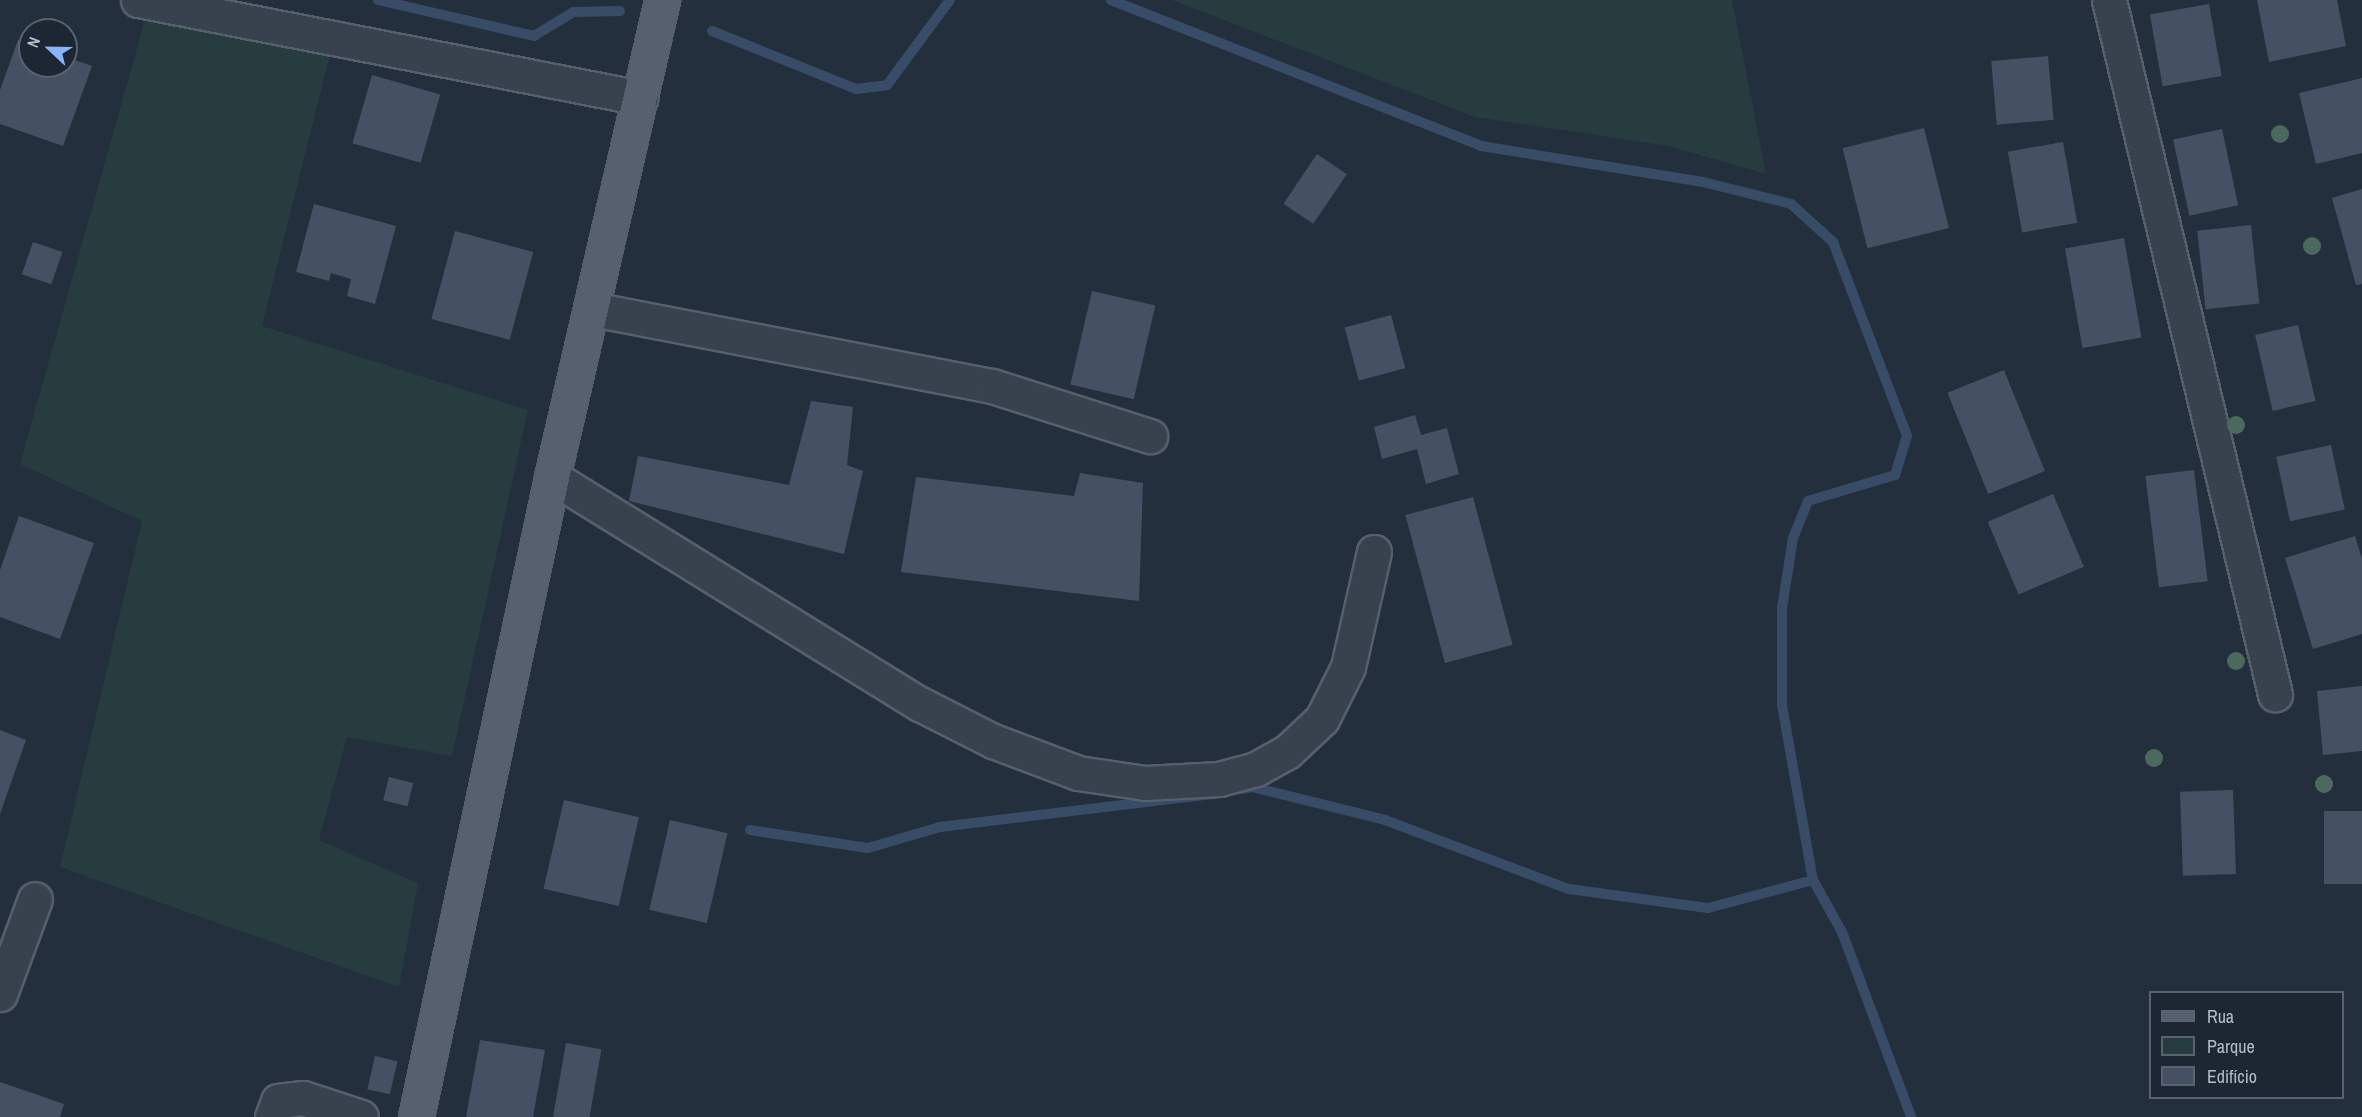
<!DOCTYPE html>
<html>
<head>
<meta charset="utf-8">
<style>
  body { margin:0 }
  #map { position:relative; width:2362px; height:1117px; overflow:hidden; background:#242f3e; font-family:"Archivo Narrow",sans-serif }
  div>[style] { position:absolute }
  .green>* { inset:0; background:#263c3f }
  .stream>* { height:10px; margin:-5px; padding:0 5px; transform-origin:5px; border-radius:5px; background:#394c67 }
  .building>* { inset:0; background:#455162; transform-origin:0 0 }
  .roads { filter:drop-shadow(2px 0 #565f6c) drop-shadow(-2px 0 #565f6c) drop-shadow(0 2px #565f6c) drop-shadow(0 -2px #565f6c) }
  .minor>* { height:33px; margin:-16.5px; padding:0 16.5px; transform-origin:16.5px; border-radius:16.5px; background:#38414e }
  .major>* { height:33px; margin:-16.5px; padding:0 16.5px; transform-origin:16.5px; border-radius:16.5px; background:#56606e }
  .trees>* { width:18px; height:18px; margin:-9px; border-radius:50%; background:#4b6a5d }
  span { translate:-50% -50%; white-space:nowrap; text-align:center; line-height:1.15; -webkit-text-stroke:5px #1d2633; paint-order:stroke }
  .legend { position:absolute; left:2149px; top:991px; width:195px; height:108px; box-sizing:border-box; background:#1d2633; border:2px solid #59626f; margin:0; padding:8px 10px; list-style:none; font-size:18px; color:#b4bcc9 }
  .legend li { display:flex; align-items:center; gap:12px; height:30px }
  .legend b { width:30px; border:2px solid #59626f }
  .north { position:absolute; left:18px; top:18px; width:60px; height:60px; box-sizing:border-box; background:#1d2633; border:2px solid #59626f; border-radius:50%; rotate:292deg; font-size:16px; font-weight:700; line-height:24px; text-align:center; color:#b4bcc9 }
  .north::after { content:''; display:block; margin:auto; width:21px; height:27px; background:#8ab4f8; clip-path:polygon(50% 0,100% 100%,50% 72%,0 100%) }
</style>
</head>
<body>
<div id="map">
  <div class="green">
    <div style="clip-path:polygon(1172px 0,1732px 0,1766px 174px,1669px 146px,1475px 117px)"></div>
    <div style="clip-path:polygon(149px 6px,333px 43px,262px 326px,528px 410px,452px 756px,347px 737px,319px 840px,418px 883px,399px 987px,60px 867px,142px 521px,20px 464px)"></div>
  </div>
  <div class="stream">
    <div style="left:378px;top:0;width:160px;rotate:13deg"></div>
    <div style="left:534px;top:36px;width:46px;rotate:-31.6deg"></div>
    <div style="left:573px;top:12px;width:47px;rotate:-1.2deg"></div>
    <div style="left:1111px;top:0;width:398px;rotate:21.5deg"></div>
    <div style="left:1481px;top:146px;width:225px;rotate:9.2deg"></div>
    <div style="left:1703px;top:182px;width:91px;rotate:14deg"></div>
    <div style="left:1791px;top:204px;width:57px;rotate:42.1deg"></div>
    <div style="left:1833px;top:242px;width:208px;rotate:69.1deg"></div>
    <div style="left:1907px;top:436px;width:41px;rotate:107.1deg"></div>
    <div style="left:1895px;top:475px;width:91px;rotate:163.4deg"></div>
    <div style="left:1808px;top:501px;width:40px;rotate:112deg"></div>
    <div style="left:1793px;top:538px;width:71px;rotate:98.9deg"></div>
    <div style="left:1782px;top:608px;width:97px;rotate:90deg"></div>
    <div style="left:1782px;top:705px;width:178px;rotate:80deg"></div>
    <div style="left:1813px;top:880px;width:60px;rotate:60.9deg"></div>
    <div style="left:1842px;top:932px;width:197px;rotate:69.5deg"></div>
    <div style="left:712px;top:31px;width:155px;rotate:21.9deg"></div>
    <div style="left:856px;top:89px;width:31px;rotate:-7deg"></div>
    <div style="left:887px;top:85px;width:106px;rotate:-53.5deg"></div>
    <div style="left:1241px;top:789px;width:11px;rotate:-10deg"></div>
    <div style="left:1252px;top:787px;width:137px;rotate:13.9deg"></div>
    <div style="left:1385px;top:820px;width:197px;rotate:20.6deg"></div>
    <div style="left:1569px;top:889px;width:140px;rotate:7.8deg"></div>
    <div style="left:1708px;top:908px;width:109px;rotate:-14.9deg"></div>
    <div style="left:750px;top:830px;width:119px;rotate:8.7deg"></div>
    <div style="left:868px;top:848px;width:75px;rotate:-16.3deg"></div>
    <div style="left:940px;top:827px;width:276px;rotate:-6.9deg"></div>
  </div>
  <div class="building">
    <div style="clip-path:polygon(2257px 0,2337px 0,2346px 46px,2269px 62px)"></div>
    <div style="left:2209px;top:4px;width:73px;height:60px;rotate:80deg"></div>
    <div style="clip-path:polygon(18px 40px,30px 44px,30px 66px,66px 66px,66px 57px,92px 66px,63px 146px,0 124px,0 90px)"></div>
    <div style="left:2048px;top:56px;width:64px;height:57px;rotate:85deg"></div>
    <div style="left:372px;top:75px;width:71px;height:71px;rotate:16deg"></div>
    <div style="clip-path:polygon(2362px 78px,2362px 153px,2316px 164px,2299px 93px)"></div>
    <div style="left:1924px;top:128px;width:103px;height:84px;rotate:76deg"></div>
    <div style="left:2222px;top:129px;width:78px;height:50px;rotate:78deg"></div>
    <div style="left:2063px;top:142px;width:82px;height:56px;rotate:80deg"></div>
    <div style="left:1317px;top:154px;width:36px;height:60px;rotate:34deg"></div>
    <div style="clip-path:polygon(2362px 189px,2362px 284px,2356px 285px,2332px 198px)"></div>
    <div style="clip-path:polygon(314px 204px,396px 226px,375px 304px,347px 296px,351px 279px,331px 273px,329px 281px,296px 272px)"></div>
    <div style="left:2251px;top:225px;width:79px;height:54px;rotate:84deg"></div>
    <div style="left:455px;top:231px;width:81px;height:91px;rotate:15deg"></div>
    <div style="left:2124px;top:238px;width:101px;height:60px;rotate:80deg"></div>
    <div style="left:33px;top:242px;width:31px;height:34px;rotate:19deg"></div>
    <div style="left:1092px;top:291px;width:65px;height:96px;rotate:13deg"></div>
    <div style="left:1391px;top:315px;width:55px;height:48px;rotate:75deg"></div>
    <div style="left:2298px;top:325px;width:78px;height:44px;rotate:77deg"></div>
    <div style="left:2004px;top:370px;width:109px;height:61px;rotate:68deg"></div>
    <div style="clip-path:polygon(811px 401px,853px 407px,847px 465px,863px 471px,844px 554px,629px 501px,638px 456px,789px 485px)"></div>
    <div style="clip-path:polygon(1415px 415px,1421px 435px,1447px 428px,1459px 474px,1426px 484px,1417px 449px,1382px 459px,1374px 427px)"></div>
    <div style="left:2331px;top:445px;width:66px;height:56px;rotate:78deg"></div>
    <div style="left:2194px;top:470px;width:112px;height:49px;rotate:83deg"></div>
    <div style="clip-path:polygon(1080px 473px,1143px 483px,1139px 601px,901px 572px,916px 477px,1074px 496px)"></div>
    <div style="left:2053px;top:494px;width:79px;height:71px;rotate:67deg"></div>
    <div style="left:1473px;top:497px;width:153px;height:70px;rotate:75deg"></div>
    <div style="clip-path:polygon(19px 516px,94px 543px,60px 639px,0 617px,0 570px)"></div>
    <div style="clip-path:polygon(2355px 536px,2362px 559px,2362px 634px,2313px 649px,2285px 558px)"></div>
    <div style="clip-path:polygon(2362px 686px,2362px 751px,2323px 755px,2317px 691px)"></div>
    <div style="clip-path:polygon(0 730px,26px 740px,0 814px)"></div>
    <div style="left:389px;top:777px;width:25px;height:24px;rotate:14deg"></div>
    <div style="left:2233px;top:790px;width:84px;height:53px;rotate:88deg"></div>
    <div style="left:564px;top:800px;width:77px;height:91px;rotate:13deg"></div>
    <div style="left:2362px;top:811px;width:73px;height:38px;rotate:90deg"></div>
    <div style="left:670px;top:820px;width:59px;height:92px;rotate:13deg"></div>
    <div style="clip-path:polygon(480px 1040px,545px 1050px,533px 1117px,466px 1117px)"></div>
    <div style="left:566px;top:1043px;width:36px;height:75px;rotate:10deg"></div>
    <div style="left:375px;top:1056px;width:23px;height:34px;rotate:13deg"></div>
    <div style="clip-path:polygon(0 1082px,64px 1104px,60px 1117px,0 1117px)"></div>
  </div>
  <div class="roads">
    <div class="minor">
      <div style="left:138px;top:0;width:512px;rotate:11.02deg"></div>
      <div style="left:2109px;top:0;width:714px;rotate:76.55deg"></div>
      <div style="left:592px;top:309px;width:407px;rotate:10.9deg"></div>
      <div style="left:992px;top:386px;width:166px;rotate:17.6deg"></div>
      <div style="left:552px;top:477px;width:432px;rotate:31.7deg"></div>
      <div style="left:920px;top:704px;width:82px;rotate:26.9deg"></div>
      <div style="left:993px;top:741px;width:91px;rotate:20.6deg"></div>
      <div style="left:1078px;top:773px;width:68px;rotate:8.5deg"></div>
      <div style="left:1145px;top:783px;width:74px;rotate:-3.1deg"></div>
      <div style="left:1219px;top:779px;width:38px;rotate:-15deg"></div>
      <div style="left:1256px;top:769px;width:35px;rotate:-29deg"></div>
      <div style="left:1287px;top:752px;width:48px;rotate:-43.3deg"></div>
      <div style="left:1322px;top:719px;width:58px;rotate:-63.4deg"></div>
      <div style="left:1348px;top:667px;width:118px;rotate:-77.3deg"></div>
      <div style="left:0;top:994px;width:101px;rotate:-69.8deg"></div>
      <div style="left:272px;top:1117px;width:17px;rotate:-69deg"></div>
      <div style="left:278px;top:1101px;width:25px;rotate:-7deg"></div>
      <div style="left:303px;top:1098px;width:61px;rotate:18.1deg"></div>
    </div>
    <div class="major">
      <div style="left:416px;top:1117px;width:654px;rotate:-78deg"></div>
      <div style="left:552px;top:477px;width:490px;rotate:-77deg"></div>
    </div>
  </div>
  <div class="trees">
    <div style="left:2280px;top:134px"></div>
    <div style="left:2312px;top:246px"></div>
    <div style="left:2236px;top:425px"></div>
    <div style="left:2236px;top:661px"></div>
    <div style="left:2154px;top:758px"></div>
    <div style="left:2324px;top:784px"></div>
  </div>
  <ul class="legend">
  <li><b style="height:8px;background:#56606e"></b>Rua</li>
  <li><b style="height:16px;background:#263c3f"></b>Parque</li>
  <li><b style="height:16px;background:#455162"></b>Edifício</li>
  </ul>
  <div class="north">N</div>
</div>
</body>
</html>
